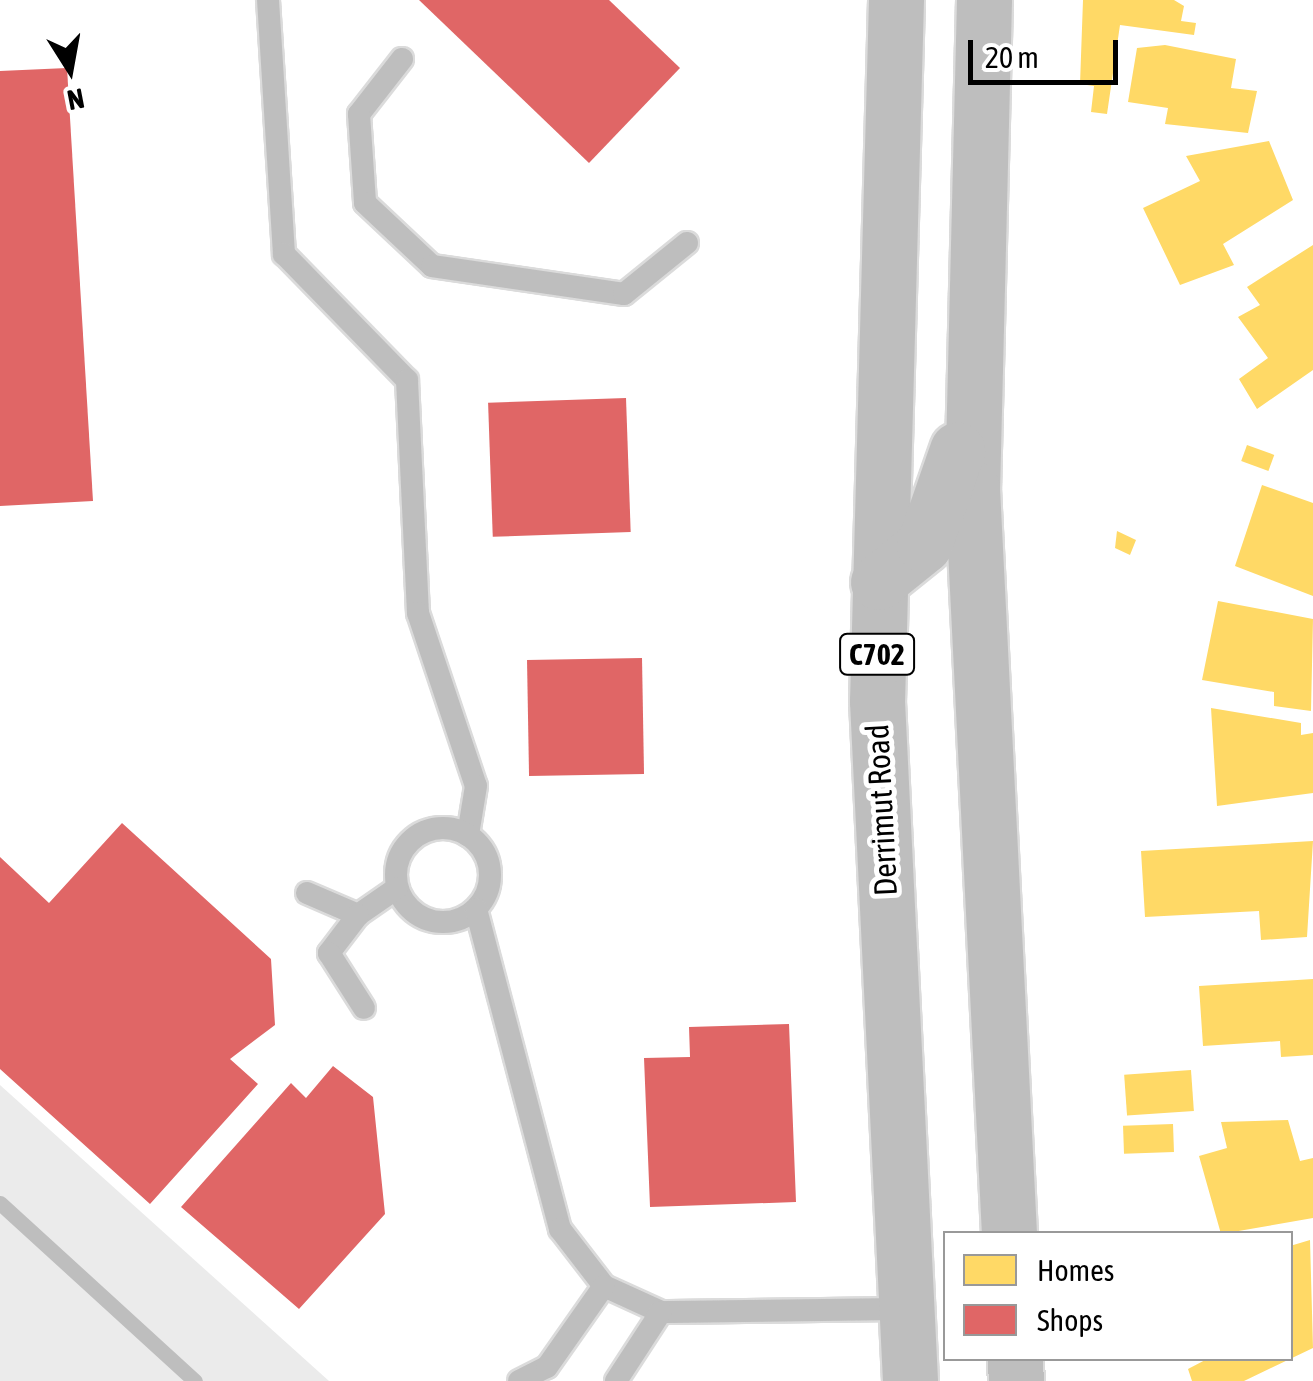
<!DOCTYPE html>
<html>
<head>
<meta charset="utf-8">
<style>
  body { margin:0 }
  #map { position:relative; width:1313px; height:1381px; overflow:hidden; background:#fff; font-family:"Asap Condensed",sans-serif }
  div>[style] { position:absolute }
  .green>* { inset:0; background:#ebebeb }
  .homes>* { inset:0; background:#ffd966; transform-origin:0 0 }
  .shops>* { inset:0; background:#e06666; transform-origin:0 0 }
  .stream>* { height:15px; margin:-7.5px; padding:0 7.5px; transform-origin:7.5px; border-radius:7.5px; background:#bebebe }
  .roads { filter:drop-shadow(2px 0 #dbdbdb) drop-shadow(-2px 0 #dbdbdb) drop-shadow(0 2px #dbdbdb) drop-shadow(0 -2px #dbdbdb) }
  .service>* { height:22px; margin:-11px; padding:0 11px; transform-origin:11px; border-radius:11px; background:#bebebe }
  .service>.ring { margin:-11px; padding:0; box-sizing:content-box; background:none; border:22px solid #bebebe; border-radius:50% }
  .trunk>* { height:55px; margin:-27.5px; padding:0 27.5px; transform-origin:27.5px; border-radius:27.5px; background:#bebebe }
  span { translate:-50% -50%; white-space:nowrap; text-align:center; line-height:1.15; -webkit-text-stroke:10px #fff; paint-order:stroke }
  .shield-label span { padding:2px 8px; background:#fff; border:2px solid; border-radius:8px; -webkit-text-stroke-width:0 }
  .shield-label { font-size:30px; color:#000; font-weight:700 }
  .street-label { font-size:32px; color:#000 }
  .legend { position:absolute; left:943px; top:1231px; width:350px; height:130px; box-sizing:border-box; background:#fff; border:2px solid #999; margin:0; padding:12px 18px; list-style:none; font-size:30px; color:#000 }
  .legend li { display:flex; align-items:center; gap:20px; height:50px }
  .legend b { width:50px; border:2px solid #999 }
  .north { position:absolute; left:20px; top:20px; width:100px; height:100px; -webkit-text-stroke:8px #fff; paint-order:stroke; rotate:169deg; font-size:28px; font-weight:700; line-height:40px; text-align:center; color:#000 }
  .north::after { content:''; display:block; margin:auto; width:35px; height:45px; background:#000; clip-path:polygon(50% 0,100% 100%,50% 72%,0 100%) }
  .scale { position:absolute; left:968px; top:40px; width:150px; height:45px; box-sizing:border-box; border:5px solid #000; border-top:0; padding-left:12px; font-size:30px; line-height:35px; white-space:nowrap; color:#000; -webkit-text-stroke:8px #fff; paint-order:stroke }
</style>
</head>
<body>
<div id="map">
  <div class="green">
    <div style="clip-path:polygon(0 1085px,329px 1381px,0 1381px)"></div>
  </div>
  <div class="homes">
    <div style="clip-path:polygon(1083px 0,1174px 0,1184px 6px,1181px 21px,1196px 23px,1194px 35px,1120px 25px,1107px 114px,1091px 112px,1094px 86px,1080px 84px)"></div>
    <div style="clip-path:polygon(1165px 45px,1236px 59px,1231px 88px,1257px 91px,1248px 133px,1165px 124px,1168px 108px,1128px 102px,1137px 48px)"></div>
    <div style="clip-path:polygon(1269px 141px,1293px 200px,1223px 244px,1234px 265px,1180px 285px,1143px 208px,1200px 181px,1186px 156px)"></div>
    <div style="clip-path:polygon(1313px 245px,1313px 370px,1257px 409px,1239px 379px,1268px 358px,1238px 317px,1260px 305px,1247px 287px)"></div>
    <div style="left:1247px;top:445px;width:29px;height:17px;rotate:20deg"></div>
    <div style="clip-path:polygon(1262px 485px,1313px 503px,1313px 596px,1235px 566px)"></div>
    <div style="clip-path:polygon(1117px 531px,1136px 540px,1130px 555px,1115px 548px)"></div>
    <div style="clip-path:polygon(1218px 601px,1313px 619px,1311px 711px,1274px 706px,1274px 692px,1202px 680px)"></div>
    <div style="clip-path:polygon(1211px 708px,1301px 723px,1301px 735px,1313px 733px,1313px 793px,1217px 806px)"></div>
    <div style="clip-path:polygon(1313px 841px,1307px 937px,1261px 940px,1259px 911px,1145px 917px,1141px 851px)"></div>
    <div style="clip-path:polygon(1313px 979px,1313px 1055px,1281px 1057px,1280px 1041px,1203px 1046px,1199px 986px)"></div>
    <div style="left:1191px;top:1070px;width:41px;height:67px;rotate:86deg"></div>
    <div style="clip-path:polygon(1288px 1120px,1300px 1161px,1313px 1158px,1313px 1218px,1221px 1234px,1199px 1156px,1227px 1148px,1221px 1122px)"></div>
    <div style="left:1173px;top:1124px;width:28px;height:50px;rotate:88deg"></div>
    <div style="clip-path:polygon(1310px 1240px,1313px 1348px,1244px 1381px,1192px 1381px,1188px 1369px,1209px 1358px,1290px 1358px,1290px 1246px)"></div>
  </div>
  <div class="shops">
    <div style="clip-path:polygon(419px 0,609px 0,680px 68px,589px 163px)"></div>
    <div style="clip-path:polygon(67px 68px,93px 501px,0 506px,0 71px)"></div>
    <div style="left:626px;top:398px;width:134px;height:138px;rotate:88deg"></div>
    <div style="left:642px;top:658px;width:116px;height:115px;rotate:89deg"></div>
    <div style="clip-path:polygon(122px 823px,271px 959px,275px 1025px,230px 1059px,258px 1084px,150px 1204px,0 1069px,0 857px,49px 903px)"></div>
    <div style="clip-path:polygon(789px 1024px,796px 1202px,650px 1207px,644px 1058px,690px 1057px,689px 1027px)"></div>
    <div style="clip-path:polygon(333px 1066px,373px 1097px,385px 1214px,299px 1309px,181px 1207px,291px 1083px,306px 1098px)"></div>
  </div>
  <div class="stream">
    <div style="left:0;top:1203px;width:264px;rotate:42.4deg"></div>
  </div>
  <div class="roads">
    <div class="service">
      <div style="left:268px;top:0;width:255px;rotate:86.4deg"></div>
      <div style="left:284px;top:254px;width:176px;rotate:45.7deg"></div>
      <div style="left:407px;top:380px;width:233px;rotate:87.3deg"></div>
      <div style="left:418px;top:613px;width:182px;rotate:71.5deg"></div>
      <div style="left:476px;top:786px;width:50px;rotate:99.3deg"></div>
      <div style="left:402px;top:59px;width:70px;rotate:128deg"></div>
      <div style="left:359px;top:114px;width:89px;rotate:86.1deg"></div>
      <div style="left:365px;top:203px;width:92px;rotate:43.2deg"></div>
      <div style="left:432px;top:266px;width:194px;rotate:8.3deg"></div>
      <div style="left:624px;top:294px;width:81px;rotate:-39deg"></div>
      <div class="ring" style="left:396px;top:828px;width:72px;height:72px"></div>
      <div style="left:307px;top:893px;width:56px;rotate:23.3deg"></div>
      <div style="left:358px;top:915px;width:47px;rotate:-34.7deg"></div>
      <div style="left:476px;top:909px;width:331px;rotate:75.3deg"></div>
      <div style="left:560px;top:1229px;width:72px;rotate:52.3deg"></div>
      <div style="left:604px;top:1286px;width:63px;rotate:24.5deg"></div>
      <div style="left:661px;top:1312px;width:245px;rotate:-0.7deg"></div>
      <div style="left:358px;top:915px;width:48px;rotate:127.3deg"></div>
      <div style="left:329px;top:953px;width:65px;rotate:57.5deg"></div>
      <div style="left:519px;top:1381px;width:31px;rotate:-27deg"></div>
      <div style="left:547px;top:1367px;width:99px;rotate:-54.9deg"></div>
      <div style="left:616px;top:1381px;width:82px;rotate:-56.9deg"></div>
    </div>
    <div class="trunk">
      <div style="left:896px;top:0;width:701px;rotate:91.55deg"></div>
      <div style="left:877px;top:701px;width:681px;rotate:87.22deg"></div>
      <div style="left:984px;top:0;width:488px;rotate:91.4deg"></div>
      <div style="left:972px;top:488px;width:747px;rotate:87.16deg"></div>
      <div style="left:878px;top:582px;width:59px;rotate:-38.8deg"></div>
      <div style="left:924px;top:545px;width:101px;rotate:-70.8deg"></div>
      <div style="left:1015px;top:1358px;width:23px;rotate:88deg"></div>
    </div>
  </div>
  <div class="shield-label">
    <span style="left:877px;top:654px">C702</span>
  </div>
  <div class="street-label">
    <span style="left:882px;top:810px;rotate:-93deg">Derrimut Road</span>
  </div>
  <ul class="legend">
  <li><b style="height:28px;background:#ffd966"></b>Homes</li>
  <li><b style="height:28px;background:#e06666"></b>Shops</li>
  </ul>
  <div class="north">N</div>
  <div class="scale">20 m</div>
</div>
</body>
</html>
